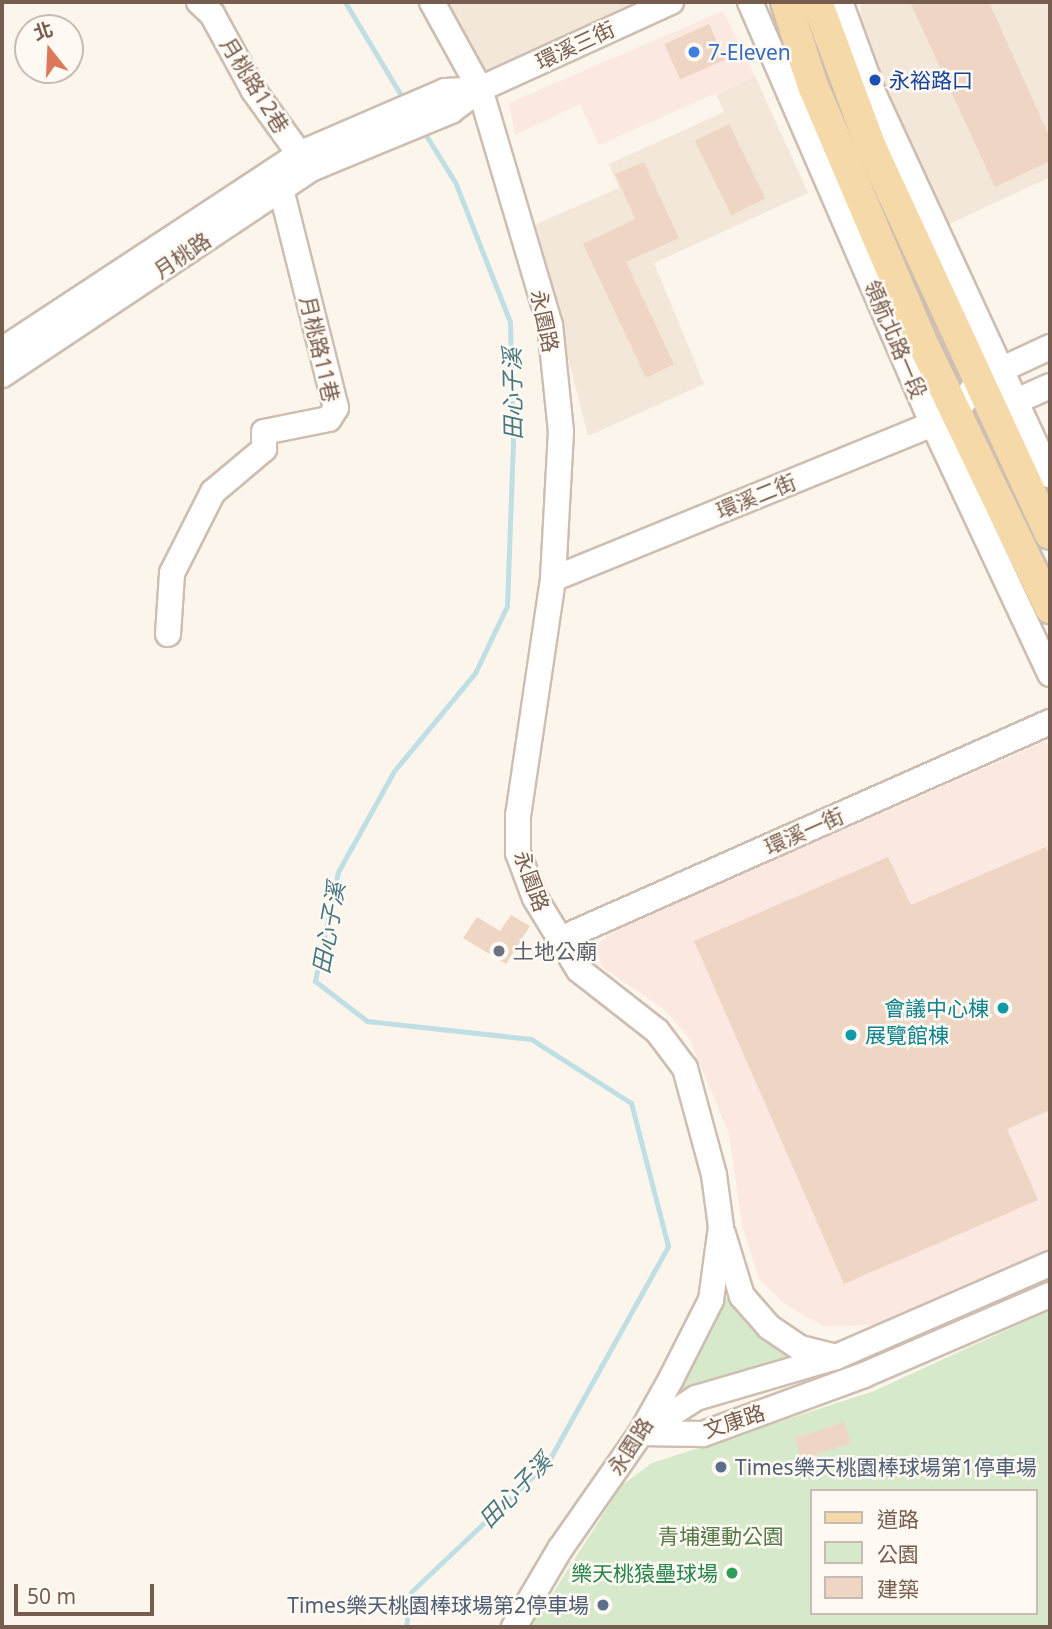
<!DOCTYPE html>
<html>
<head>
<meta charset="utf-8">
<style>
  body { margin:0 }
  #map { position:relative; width:1052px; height:1629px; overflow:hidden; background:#fcf5eb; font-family:"Noto Sans","Noto Sans TC",sans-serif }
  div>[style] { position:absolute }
  .residential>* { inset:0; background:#f3e7da }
  .commercial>* { inset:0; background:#fbe8e0 }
  .green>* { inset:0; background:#d6e9ca }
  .stream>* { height:5px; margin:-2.5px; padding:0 2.5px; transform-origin:2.5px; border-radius:2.5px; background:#c0dfe5 }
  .building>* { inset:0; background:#efd6c4; transform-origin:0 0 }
  .roads { filter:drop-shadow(2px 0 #cdbeb1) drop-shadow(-2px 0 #cdbeb1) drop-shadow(0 2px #cdbeb1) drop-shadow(0 -2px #cdbeb1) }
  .minor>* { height:24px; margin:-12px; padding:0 12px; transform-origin:12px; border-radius:12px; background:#fff }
  .major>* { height:30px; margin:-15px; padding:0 15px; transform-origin:15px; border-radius:15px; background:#f5d9a9 }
  .dots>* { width:19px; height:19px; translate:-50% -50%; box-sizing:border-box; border:4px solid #fef9f2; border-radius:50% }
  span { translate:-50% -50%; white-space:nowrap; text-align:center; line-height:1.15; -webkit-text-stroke:5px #fef9f2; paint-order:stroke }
  .street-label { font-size:21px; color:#765d4f }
  .shop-label { font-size:21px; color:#366cbe }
  .left { translate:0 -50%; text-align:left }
  .transit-label { font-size:21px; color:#164399 }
  .worship-label { font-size:21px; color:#5b616d }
  .culture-label { font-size:21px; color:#0d838f }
  .right { translate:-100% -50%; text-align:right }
  .service-label { font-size:21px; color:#4e5e75 }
  .park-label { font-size:21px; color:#567a48 }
  .leisure-label { font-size:21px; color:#27864d }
  .water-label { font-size:23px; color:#477780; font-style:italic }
  .frame { position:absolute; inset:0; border:4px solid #765d4f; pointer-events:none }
  .legend { position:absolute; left:810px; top:1489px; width:228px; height:126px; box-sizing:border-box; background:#fef9f2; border:2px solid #c8bbb1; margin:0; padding:9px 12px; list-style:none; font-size:21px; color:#765d4f }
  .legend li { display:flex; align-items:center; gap:14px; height:35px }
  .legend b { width:35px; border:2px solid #c8bbb1 }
  .north { position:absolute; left:14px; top:14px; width:70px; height:70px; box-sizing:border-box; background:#fef9f2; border:2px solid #c8bbb1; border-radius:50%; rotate:342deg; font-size:19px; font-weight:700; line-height:28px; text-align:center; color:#765d4f }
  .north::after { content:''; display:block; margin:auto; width:24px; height:32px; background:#dc7759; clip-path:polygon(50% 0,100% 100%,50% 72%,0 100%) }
  .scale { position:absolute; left:14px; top:1584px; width:140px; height:32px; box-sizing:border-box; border:4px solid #765d4f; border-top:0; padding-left:9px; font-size:21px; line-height:24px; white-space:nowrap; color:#765d4f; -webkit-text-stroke:5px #fef9f2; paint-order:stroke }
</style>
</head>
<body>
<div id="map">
  <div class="residential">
    <div style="clip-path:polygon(448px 2px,636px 2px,481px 74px)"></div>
    <div style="clip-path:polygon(861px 2px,1050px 2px,1050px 177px,943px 227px,860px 32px)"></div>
    <div style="clip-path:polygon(755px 76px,808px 193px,654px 263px,704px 384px,588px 436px,534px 225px,619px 188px,609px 164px,724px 112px,716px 94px)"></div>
  </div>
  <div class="commercial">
    <div style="clip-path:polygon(723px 11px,755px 76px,599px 145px,580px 104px,515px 135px,509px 103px)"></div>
    <div style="clip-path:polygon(1044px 742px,1050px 745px,1050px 1251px,879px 1325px,823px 1326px,786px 1305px,759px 1279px,742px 1226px,729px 1134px,689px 1038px,664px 1009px,602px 967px,596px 946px,613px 931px)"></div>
  </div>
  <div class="green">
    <div style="clip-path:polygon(730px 1298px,795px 1356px,696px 1397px,683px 1388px,683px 1375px,719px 1300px)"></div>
    <div style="clip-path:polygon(evenodd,1050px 1310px,1050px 1627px,531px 1627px,622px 1485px,652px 1463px,874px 1391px,1050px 1310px,812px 1491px,1036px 1491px,1036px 1613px,812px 1613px,812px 1491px)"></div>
  </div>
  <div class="stream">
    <div style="left:345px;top:2px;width:114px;rotate:59deg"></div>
    <div style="left:406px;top:1627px;width:35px;rotate:-82deg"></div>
    <div style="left:411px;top:1592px;width:189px;rotate:-43.5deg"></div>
    <div style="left:548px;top:1462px;width:247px;rotate:-60.9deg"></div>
    <div style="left:668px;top:1246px;width:148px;rotate:-104.5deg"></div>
    <div style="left:631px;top:1103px;width:119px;rotate:-147.4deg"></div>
    <div style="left:531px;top:1039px;width:165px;rotate:-173.7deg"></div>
    <div style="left:367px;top:1021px;width:66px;rotate:-142.4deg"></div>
    <div style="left:315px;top:981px;width:111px;rotate:-78.1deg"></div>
    <div style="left:338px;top:872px;width:115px;rotate:-61deg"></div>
    <div style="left:394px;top:771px;width:127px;rotate:-50.4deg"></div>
    <div style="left:475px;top:673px;width:74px;rotate:-64.5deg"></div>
    <div style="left:507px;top:606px;width:160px;rotate:-87.9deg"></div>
    <div style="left:513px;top:446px;width:124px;rotate:-91.4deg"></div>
    <div style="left:510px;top:322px;width:150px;rotate:-111.4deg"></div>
    <div style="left:455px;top:182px;width:62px;rotate:-121.9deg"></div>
  </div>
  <div class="building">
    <div style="clip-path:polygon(910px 2px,989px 2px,1050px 138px,1050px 161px,995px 187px)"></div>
    <div style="left:709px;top:24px;width:39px;height:49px;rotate:66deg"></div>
    <div style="left:729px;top:124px;width:83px;height:38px;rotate:64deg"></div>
    <div style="clip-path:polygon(644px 162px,679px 238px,626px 262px,674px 364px,646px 378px,583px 244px,635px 219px,615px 174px)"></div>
    <div style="clip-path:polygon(1046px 847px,1050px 857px,1050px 1110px,1007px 1129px,1038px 1200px,844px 1284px,694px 941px,888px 857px,911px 905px)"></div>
    <div style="clip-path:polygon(511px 915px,530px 926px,506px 964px,463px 938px,477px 917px,500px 931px)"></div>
    <div style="left:844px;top:1422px;width:22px;height:52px;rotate:72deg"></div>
  </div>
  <div class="roads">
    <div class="minor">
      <div style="left:199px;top:2px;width:18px;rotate:43deg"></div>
      <div style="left:212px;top:14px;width:88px;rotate:61.4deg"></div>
      <div style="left:254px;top:91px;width:92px;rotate:54.2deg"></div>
      <div style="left:432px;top:2px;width:99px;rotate:61.1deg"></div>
      <div style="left:480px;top:89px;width:246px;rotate:73.5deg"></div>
      <div style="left:550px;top:325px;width:107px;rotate:84.1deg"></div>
      <div style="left:561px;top:431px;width:148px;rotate:93.1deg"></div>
      <div style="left:553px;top:579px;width:239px;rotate:98.4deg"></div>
      <div style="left:518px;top:815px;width:38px;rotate:90deg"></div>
      <div style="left:518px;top:853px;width:48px;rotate:69.3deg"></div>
      <div style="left:535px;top:898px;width:84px;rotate:58.6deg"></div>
      <div style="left:579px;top:970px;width:99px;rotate:38deg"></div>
      <div style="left:657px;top:1031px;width:46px;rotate:52.9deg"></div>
      <div style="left:685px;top:1068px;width:111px;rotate:74.8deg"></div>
      <div style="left:714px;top:1175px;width:52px;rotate:82.3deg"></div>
      <div style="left:721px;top:1227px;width:74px;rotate:97.8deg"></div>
      <div style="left:711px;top:1300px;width:89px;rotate:116.9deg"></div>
      <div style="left:671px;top:1379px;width:62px;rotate:119.1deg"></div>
      <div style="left:641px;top:1433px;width:141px;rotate:124.9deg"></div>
      <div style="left:560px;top:1549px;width:91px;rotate:120.5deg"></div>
      <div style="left:750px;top:2px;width:460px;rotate:66.6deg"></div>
      <div style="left:933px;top:424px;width:276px;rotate:64.9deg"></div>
      <div style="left:840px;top:2px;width:101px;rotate:69.8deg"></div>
      <div style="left:875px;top:97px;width:417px;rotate:65.2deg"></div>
      <div style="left:2px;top:350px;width:356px;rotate:-33.4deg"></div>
      <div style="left:299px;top:154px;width:159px;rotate:-23.3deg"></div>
      <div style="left:445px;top:91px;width:35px;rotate:-3deg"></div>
      <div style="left:2px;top:375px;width:371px;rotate:-33.7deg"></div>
      <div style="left:311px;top:169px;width:152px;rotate:-22.5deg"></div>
      <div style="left:451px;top:111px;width:36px;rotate:-37deg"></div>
      <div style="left:480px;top:89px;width:210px;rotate:-24.5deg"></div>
      <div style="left:1003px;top:407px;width:51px;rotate:-24.1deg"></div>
      <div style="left:553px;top:579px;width:410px;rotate:-22.2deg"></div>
      <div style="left:933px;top:424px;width:29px;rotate:-29deg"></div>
      <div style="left:958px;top:410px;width:37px;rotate:-55deg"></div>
      <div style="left:979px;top:380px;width:78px;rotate:-24.9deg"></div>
      <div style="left:168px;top:634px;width:61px;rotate:-86.2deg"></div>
      <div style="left:172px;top:573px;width:91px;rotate:-63.2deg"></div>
      <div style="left:213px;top:492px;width:67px;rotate:-40.1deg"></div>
      <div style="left:264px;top:449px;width:17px;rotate:-90deg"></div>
      <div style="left:264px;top:432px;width:66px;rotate:-11.3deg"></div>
      <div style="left:329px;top:419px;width:13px;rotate:-58deg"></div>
      <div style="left:336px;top:408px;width:226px;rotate:-104.1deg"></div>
      <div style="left:558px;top:940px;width:538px;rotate:-23.9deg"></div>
      <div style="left:723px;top:1234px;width:65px;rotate:73deg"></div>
      <div style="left:742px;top:1296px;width:41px;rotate:48.9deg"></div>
      <div style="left:769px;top:1327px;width:37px;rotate:34deg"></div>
      <div style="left:800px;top:1348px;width:34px;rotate:14deg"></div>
      <div style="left:645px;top:1431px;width:61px;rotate:-32.9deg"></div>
      <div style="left:696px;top:1398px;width:146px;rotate:-16.3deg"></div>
      <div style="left:836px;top:1357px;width:233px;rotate:-23.5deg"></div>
      <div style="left:641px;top:1433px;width:62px;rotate:0.9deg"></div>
      <div style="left:703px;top:1434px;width:171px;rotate:-20.1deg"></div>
      <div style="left:864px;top:1375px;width:202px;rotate:-23.3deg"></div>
    </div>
    <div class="major">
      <div style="left:786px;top:2px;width:88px;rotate:72.2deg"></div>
      <div style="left:813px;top:86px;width:283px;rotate:66.9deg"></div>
      <div style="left:924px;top:346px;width:291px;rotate:64.3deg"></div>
      <div style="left:817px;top:2px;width:155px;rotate:69.6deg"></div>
      <div style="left:871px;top:147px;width:426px;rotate:65.2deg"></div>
    </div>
  </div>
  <div class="dots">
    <div style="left:694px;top:52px;background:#3f7fe0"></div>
    <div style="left:875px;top:80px;background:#1a4fb4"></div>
    <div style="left:499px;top:951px;background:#6b7280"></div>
    <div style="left:1003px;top:1008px;background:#0f9aa8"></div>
    <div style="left:851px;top:1035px;background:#0f9aa8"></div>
    <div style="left:721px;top:1467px;background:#5c6f8a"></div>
    <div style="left:732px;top:1573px;background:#2e9e5b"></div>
    <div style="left:603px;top:1605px;background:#5c6f8a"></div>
  </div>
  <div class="street-label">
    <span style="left:575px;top:45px;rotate:-25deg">環溪三街</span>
    <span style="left:255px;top:85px;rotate:58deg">月桃路12巷</span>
    <span style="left:182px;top:255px;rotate:-34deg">月桃路</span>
    <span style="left:545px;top:321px;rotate:78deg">永園路</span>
    <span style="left:896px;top:339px;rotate:67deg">領航北路一段</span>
    <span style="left:320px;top:349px;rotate:77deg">月桃路11巷</span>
    <span style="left:756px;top:496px;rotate:-22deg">環溪二街</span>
    <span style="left:804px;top:831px;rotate:-24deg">環溪一街</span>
    <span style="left:532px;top:881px;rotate:70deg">永園路</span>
    <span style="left:734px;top:1421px;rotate:-18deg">文康路</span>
    <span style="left:630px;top:1446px;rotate:-57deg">永園路</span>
  </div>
  <div class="shop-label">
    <span class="left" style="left:708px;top:52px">7-Eleven</span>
  </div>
  <div class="transit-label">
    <span class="left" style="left:889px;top:80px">永裕路口</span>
  </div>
  <div class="worship-label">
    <span class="left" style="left:513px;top:951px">土地公廟</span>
  </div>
  <div class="culture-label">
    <span class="right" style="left:989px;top:1008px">會議中心棟</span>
    <span class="left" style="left:865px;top:1035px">展覽館棟</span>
  </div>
  <div class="service-label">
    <span class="left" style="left:735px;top:1467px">Times樂天桃園棒球場第1停車場</span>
    <span class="right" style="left:589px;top:1605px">Times樂天桃園棒球場第2停車場</span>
  </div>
  <div class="park-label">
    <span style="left:721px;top:1536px">青埔運動公園</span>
  </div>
  <div class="leisure-label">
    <span class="right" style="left:718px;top:1573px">樂天桃猿壘球場</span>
  </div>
  <div class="water-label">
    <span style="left:512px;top:394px;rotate:-91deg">田心子溪</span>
    <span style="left:328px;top:928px;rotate:-80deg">田心子溪</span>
    <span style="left:515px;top:1490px;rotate:-46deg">田心子溪</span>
  </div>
  <div class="frame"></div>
  <ul class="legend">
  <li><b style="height:9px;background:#f5d9a9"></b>道路</li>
  <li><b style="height:19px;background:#d6e9ca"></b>公園</li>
  <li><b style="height:19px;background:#efd6c4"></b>建築</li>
  </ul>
  <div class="north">北</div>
  <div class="scale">50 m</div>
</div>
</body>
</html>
